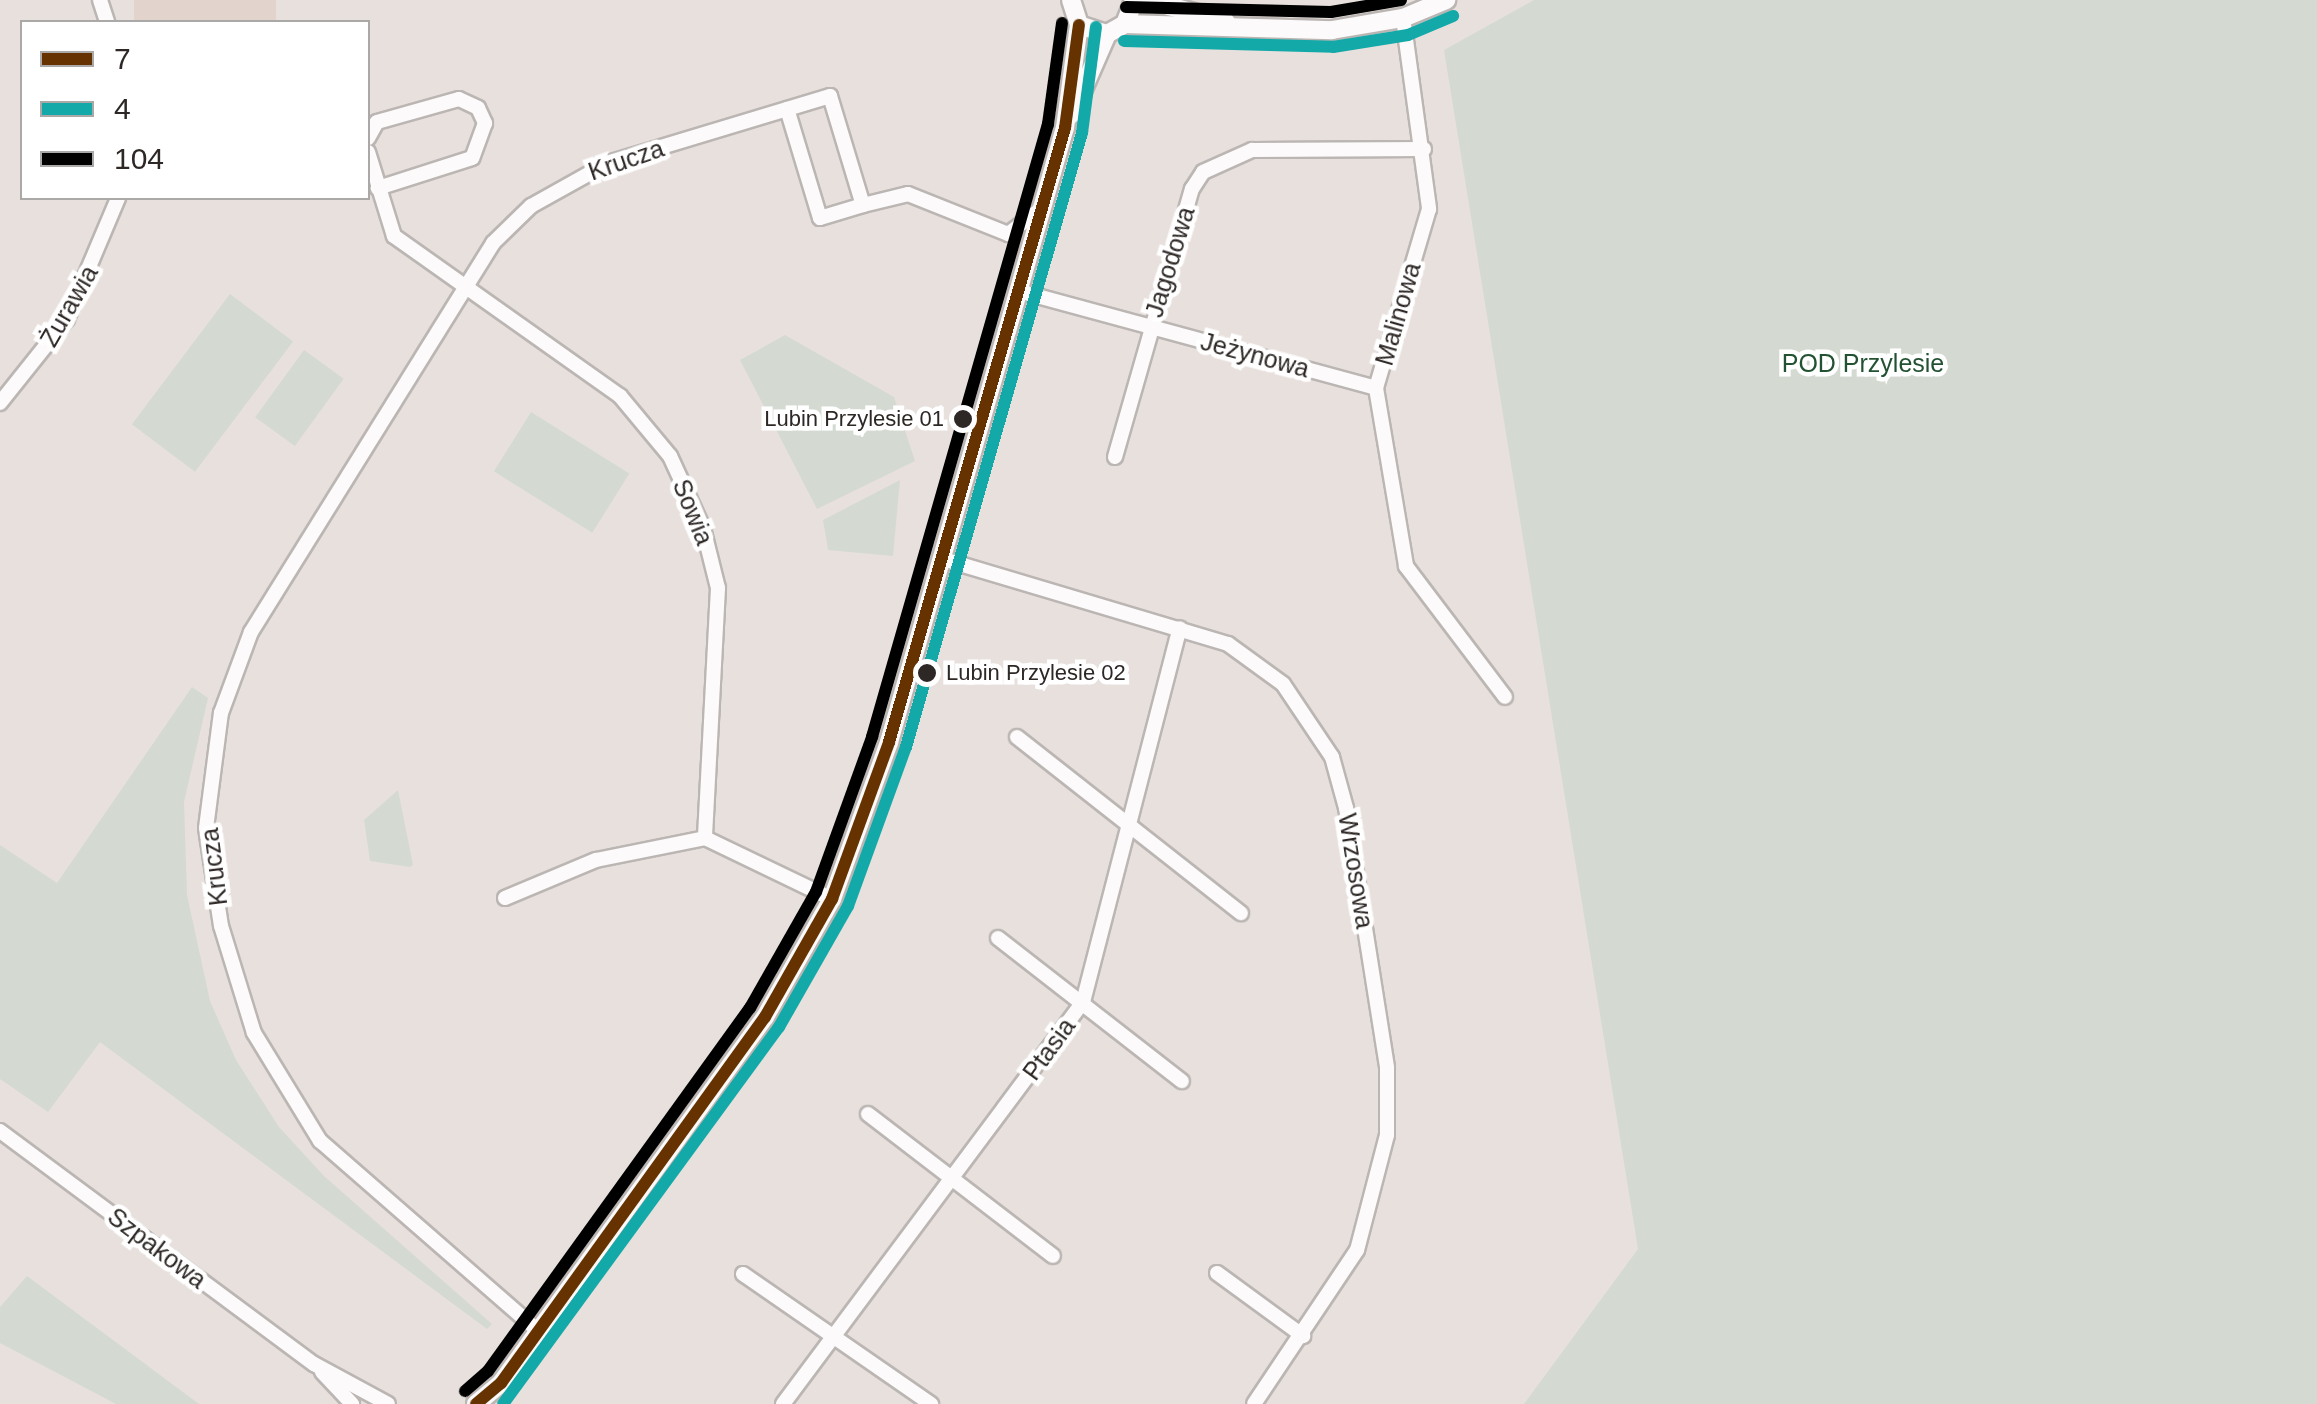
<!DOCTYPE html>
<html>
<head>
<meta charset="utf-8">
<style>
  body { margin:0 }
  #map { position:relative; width:2317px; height:1404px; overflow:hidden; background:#e8e0dd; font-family:Arial,sans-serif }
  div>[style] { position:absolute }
  .built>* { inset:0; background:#e2d3cd; transform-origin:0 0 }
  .green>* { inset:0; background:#d4dad1; transform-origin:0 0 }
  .roads { filter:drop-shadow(2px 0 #bbb6b3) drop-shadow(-2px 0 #bbb6b3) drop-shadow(0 2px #bbb6b3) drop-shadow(0 -2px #bbb6b3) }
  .minor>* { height:14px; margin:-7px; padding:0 7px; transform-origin:7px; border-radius:7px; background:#fcfafa }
  .tertiary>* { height:18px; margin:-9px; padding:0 9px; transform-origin:9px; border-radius:9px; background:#fcfafa }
  .bus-1>* { height:12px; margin:-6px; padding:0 6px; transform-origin:6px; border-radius:6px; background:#630 }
  .bus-2>* { height:12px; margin:-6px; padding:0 6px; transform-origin:6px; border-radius:6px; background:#12a9a8 }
  .bus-3>* { height:12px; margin:-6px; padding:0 6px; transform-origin:6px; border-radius:6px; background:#000 }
  .dots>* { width:28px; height:28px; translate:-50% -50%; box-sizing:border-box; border:5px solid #fff; border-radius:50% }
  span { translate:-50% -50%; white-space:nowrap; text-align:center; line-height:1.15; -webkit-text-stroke:9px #fff; paint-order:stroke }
  .bus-label { font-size:22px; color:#2d2826 }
  .right { translate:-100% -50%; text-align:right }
  .left { translate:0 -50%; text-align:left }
  .street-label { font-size:25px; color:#2d2826 }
  .park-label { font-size:25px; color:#235232 }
  .legend { position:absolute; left:20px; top:20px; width:350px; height:180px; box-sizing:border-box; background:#fff; border:2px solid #aba9a8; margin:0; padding:12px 18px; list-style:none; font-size:30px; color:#2d2826 }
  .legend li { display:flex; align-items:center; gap:20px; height:50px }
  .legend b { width:50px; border:2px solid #aba9a8 }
</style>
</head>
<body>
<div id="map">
  <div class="built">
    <div style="left:134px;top:0;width:142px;height:23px"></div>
  </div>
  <div class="green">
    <div style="clip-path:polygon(1534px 0,2317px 0,2317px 1404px,1524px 1404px,1638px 1249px,1444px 50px)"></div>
    <div style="left:230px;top:294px;width:79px;height:163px;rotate:37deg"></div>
    <div style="clip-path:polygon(785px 335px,894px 397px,915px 461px,817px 509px,740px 360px)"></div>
    <div style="left:304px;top:350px;width:49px;height:83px;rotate:36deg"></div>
    <div style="left:531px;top:412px;width:116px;height:70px;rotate:32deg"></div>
    <div style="clip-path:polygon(900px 480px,893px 556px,828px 550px,823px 520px)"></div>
    <div style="clip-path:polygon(192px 687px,208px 698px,184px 802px,187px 895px,210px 1001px,236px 1060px,279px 1127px,324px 1176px,492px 1324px,487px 1329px,100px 1042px,48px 1112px,0 1079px,0 845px,57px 883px)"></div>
    <div style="clip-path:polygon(398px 790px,413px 865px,410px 867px,370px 861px,364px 820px)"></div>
    <div style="clip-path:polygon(27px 1276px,199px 1404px,116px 1404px,0 1343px,0 1307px)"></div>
  </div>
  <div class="roads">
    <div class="minor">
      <div style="left:100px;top:0;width:23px;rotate:72deg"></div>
      <div style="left:1403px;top:18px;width:193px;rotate:82.2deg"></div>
      <div style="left:1429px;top:209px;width:187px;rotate:106.5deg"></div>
      <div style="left:1376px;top:388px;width:181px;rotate:80.4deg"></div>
      <div style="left:1406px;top:566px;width:164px;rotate:52.9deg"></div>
      <div style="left:368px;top:138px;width:18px;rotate:-61deg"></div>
      <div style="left:377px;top:122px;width:85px;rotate:-15.7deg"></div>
      <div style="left:459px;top:99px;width:21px;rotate:25deg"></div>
      <div style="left:478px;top:108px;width:17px;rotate:65deg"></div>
      <div style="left:485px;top:123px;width:37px;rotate:110deg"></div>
      <div style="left:472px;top:158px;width:99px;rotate:162.3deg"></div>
      <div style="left:368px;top:152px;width:88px;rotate:72.8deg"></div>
      <div style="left:394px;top:236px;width:277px;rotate:35.3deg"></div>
      <div style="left:620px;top:396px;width:78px;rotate:50.2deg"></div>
      <div style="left:670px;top:456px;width:79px;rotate:65.4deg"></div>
      <div style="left:703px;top:528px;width:62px;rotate:76deg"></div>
      <div style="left:718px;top:588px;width:250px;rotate:93deg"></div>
      <div style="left:705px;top:838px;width:141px;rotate:25.7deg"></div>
      <div style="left:863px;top:205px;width:46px;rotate:-13.7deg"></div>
      <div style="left:908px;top:194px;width:108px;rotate:21.8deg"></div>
      <div style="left:1008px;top:234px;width:43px;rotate:-37.4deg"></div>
      <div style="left:1019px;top:291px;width:370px;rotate:15.2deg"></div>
      <div style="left:0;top:403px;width:107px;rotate:-51.4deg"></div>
      <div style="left:67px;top:319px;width:131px;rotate:-67.1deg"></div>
      <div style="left:1115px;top:457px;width:279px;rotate:-74deg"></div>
      <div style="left:1192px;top:189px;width:20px;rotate:-57deg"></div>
      <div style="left:1203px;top:172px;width:54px;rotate:-24.2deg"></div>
      <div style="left:1252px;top:150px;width:172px;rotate:-0.3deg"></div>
      <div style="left:943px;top:559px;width:297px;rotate:16.6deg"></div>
      <div style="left:1228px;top:644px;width:68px;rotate:36deg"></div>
      <div style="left:1283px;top:684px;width:88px;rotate:56.1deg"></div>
      <div style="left:1332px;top:757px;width:53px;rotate:74.6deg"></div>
      <div style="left:1346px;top:808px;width:263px;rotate:81deg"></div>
      <div style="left:1387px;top:1068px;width:67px;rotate:90deg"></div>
      <div style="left:1387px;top:1135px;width:119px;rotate:104.6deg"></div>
      <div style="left:1357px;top:1250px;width:185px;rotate:123.8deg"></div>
      <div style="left:1017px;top:737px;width:285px;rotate:38.2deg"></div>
      <div style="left:505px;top:898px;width:99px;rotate:-22.7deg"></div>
      <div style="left:596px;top:860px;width:111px;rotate:-11.4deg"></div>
      <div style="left:998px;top:938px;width:233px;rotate:37.9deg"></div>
      <div style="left:868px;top:1114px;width:233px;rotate:37.5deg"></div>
      <div style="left:0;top:1131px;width:391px;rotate:36.6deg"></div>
      <div style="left:314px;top:1364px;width:84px;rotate:28.4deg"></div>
      <div style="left:1217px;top:1273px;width:107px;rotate:36.2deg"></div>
      <div style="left:743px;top:1274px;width:229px;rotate:34.7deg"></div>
      <div style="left:537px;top:1330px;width:288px;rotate:-138.9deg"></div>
      <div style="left:320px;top:1141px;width:127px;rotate:-121.4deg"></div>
      <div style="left:254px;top:1033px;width:112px;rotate:-107.1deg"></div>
      <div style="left:221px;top:926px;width:99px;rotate:-98.7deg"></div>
      <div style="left:206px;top:828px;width:116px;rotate:-82.6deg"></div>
      <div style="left:221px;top:713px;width:86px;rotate:-69.7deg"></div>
      <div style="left:251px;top:632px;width:458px;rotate:-58.1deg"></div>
      <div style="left:493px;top:243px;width:53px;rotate:-44.2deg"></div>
      <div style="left:531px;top:206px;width:88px;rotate:-29.2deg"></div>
      <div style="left:608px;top:163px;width:232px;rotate:-16.8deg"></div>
      <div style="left:830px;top:96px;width:114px;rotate:73.2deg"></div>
      <div style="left:863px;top:205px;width:45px;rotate:163.2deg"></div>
      <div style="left:820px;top:218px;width:114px;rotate:-106.8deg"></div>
      <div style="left:322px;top:1372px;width:44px;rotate:46.8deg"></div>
      <div style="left:783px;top:1404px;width:502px;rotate:-53.27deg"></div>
      <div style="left:1083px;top:1002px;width:386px;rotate:-75.5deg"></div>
    </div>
    <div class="tertiary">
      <div style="left:1071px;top:0;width:26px;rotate:72deg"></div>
      <div style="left:1079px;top:25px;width:29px;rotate:18deg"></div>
      <div style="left:1107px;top:34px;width:21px;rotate:-29deg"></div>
      <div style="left:1125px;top:24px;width:26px;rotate:-69deg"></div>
      <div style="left:1148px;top:0;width:81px;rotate:15.8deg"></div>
      <div style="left:1125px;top:24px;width:207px;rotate:1.7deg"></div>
      <div style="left:1332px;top:30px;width:72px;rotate:-9.6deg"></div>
      <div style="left:1403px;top:18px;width:47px;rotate:-22.7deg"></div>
      <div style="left:1072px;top:114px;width:87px;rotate:-66.4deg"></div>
      <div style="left:476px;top:1404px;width:33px;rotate:-40deg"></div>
      <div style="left:501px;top:1383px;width:451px;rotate:-54.2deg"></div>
      <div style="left:765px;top:1017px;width:136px;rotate:-60.4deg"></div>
      <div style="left:832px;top:899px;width:167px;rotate:-70deg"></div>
      <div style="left:889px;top:742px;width:428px;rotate:-74deg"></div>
      <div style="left:1007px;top:331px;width:211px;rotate:-74.1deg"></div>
      <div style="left:1065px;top:128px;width:104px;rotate:-82.3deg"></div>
    </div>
  </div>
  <div class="bus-1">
    <div style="left:476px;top:1404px;width:33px;rotate:-40deg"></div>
    <div style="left:501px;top:1383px;width:451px;rotate:-54.2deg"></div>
    <div style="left:765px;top:1017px;width:136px;rotate:-60.4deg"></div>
    <div style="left:832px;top:899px;width:167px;rotate:-70deg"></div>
    <div style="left:889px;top:742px;width:639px;rotate:-74.01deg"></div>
    <div style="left:1065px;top:128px;width:104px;rotate:-82.3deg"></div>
  </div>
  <div class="bus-2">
    <div style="left:1124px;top:41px;width:209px;rotate:1.6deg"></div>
    <div style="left:1333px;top:47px;width:76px;rotate:-9.1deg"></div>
    <div style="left:1408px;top:35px;width:49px;rotate:-22.9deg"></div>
    <div style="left:503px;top:1404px;width:467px;rotate:-53.8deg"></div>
    <div style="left:779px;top:1027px;width:139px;rotate:-60.3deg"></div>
    <div style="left:848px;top:906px;width:169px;rotate:-70deg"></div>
    <div style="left:906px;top:747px;width:639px;rotate:-74.01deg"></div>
    <div style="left:1082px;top:133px;width:107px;rotate:-82.5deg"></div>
  </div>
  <div class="bus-3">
    <div style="left:1126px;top:7px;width:205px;rotate:1.4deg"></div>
    <div style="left:1331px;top:12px;width:71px;rotate:-9.7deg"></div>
    <div style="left:465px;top:1391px;width:30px;rotate:-41deg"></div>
    <div style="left:488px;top:1371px;width:448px;rotate:-54.2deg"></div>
    <div style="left:750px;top:1008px;width:133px;rotate:-60.4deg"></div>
    <div style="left:816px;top:892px;width:165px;rotate:-70.1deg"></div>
    <div style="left:872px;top:737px;width:638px;rotate:-73.98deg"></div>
    <div style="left:1048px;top:124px;width:102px;rotate:-82.1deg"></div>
  </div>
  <div class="dots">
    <div style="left:963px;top:419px;background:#2d2826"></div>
    <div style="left:927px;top:673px;background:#2d2826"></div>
  </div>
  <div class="bus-label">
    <span class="right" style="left:944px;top:419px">Lubin Przylesie 01</span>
    <span class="left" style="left:946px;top:673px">Lubin Przylesie 02</span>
  </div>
  <div class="street-label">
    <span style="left:626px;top:160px;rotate:-19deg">Krucza</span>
    <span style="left:1170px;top:262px;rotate:-73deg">Jagodowa</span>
    <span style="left:69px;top:306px;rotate:-60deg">Żurawia</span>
    <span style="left:1398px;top:314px;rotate:-74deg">Malinowa</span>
    <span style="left:1255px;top:355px;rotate:15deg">Jeżynowa</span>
    <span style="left:693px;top:512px;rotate:68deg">Sowia</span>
    <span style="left:214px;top:867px;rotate:-97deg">Krucza</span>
    <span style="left:1356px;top:871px;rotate:81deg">Wrzosowa</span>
    <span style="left:1049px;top:1049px;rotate:-54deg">Ptasia</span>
    <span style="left:157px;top:1248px;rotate:37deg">Szpakowa</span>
  </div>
  <div class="park-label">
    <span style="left:1863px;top:363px">POD Przylesie</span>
  </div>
  <ul class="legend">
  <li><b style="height:12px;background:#630"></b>7</li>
  <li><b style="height:12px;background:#12a9a8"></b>4</li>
  <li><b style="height:12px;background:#000"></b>104</li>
  </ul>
</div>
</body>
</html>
